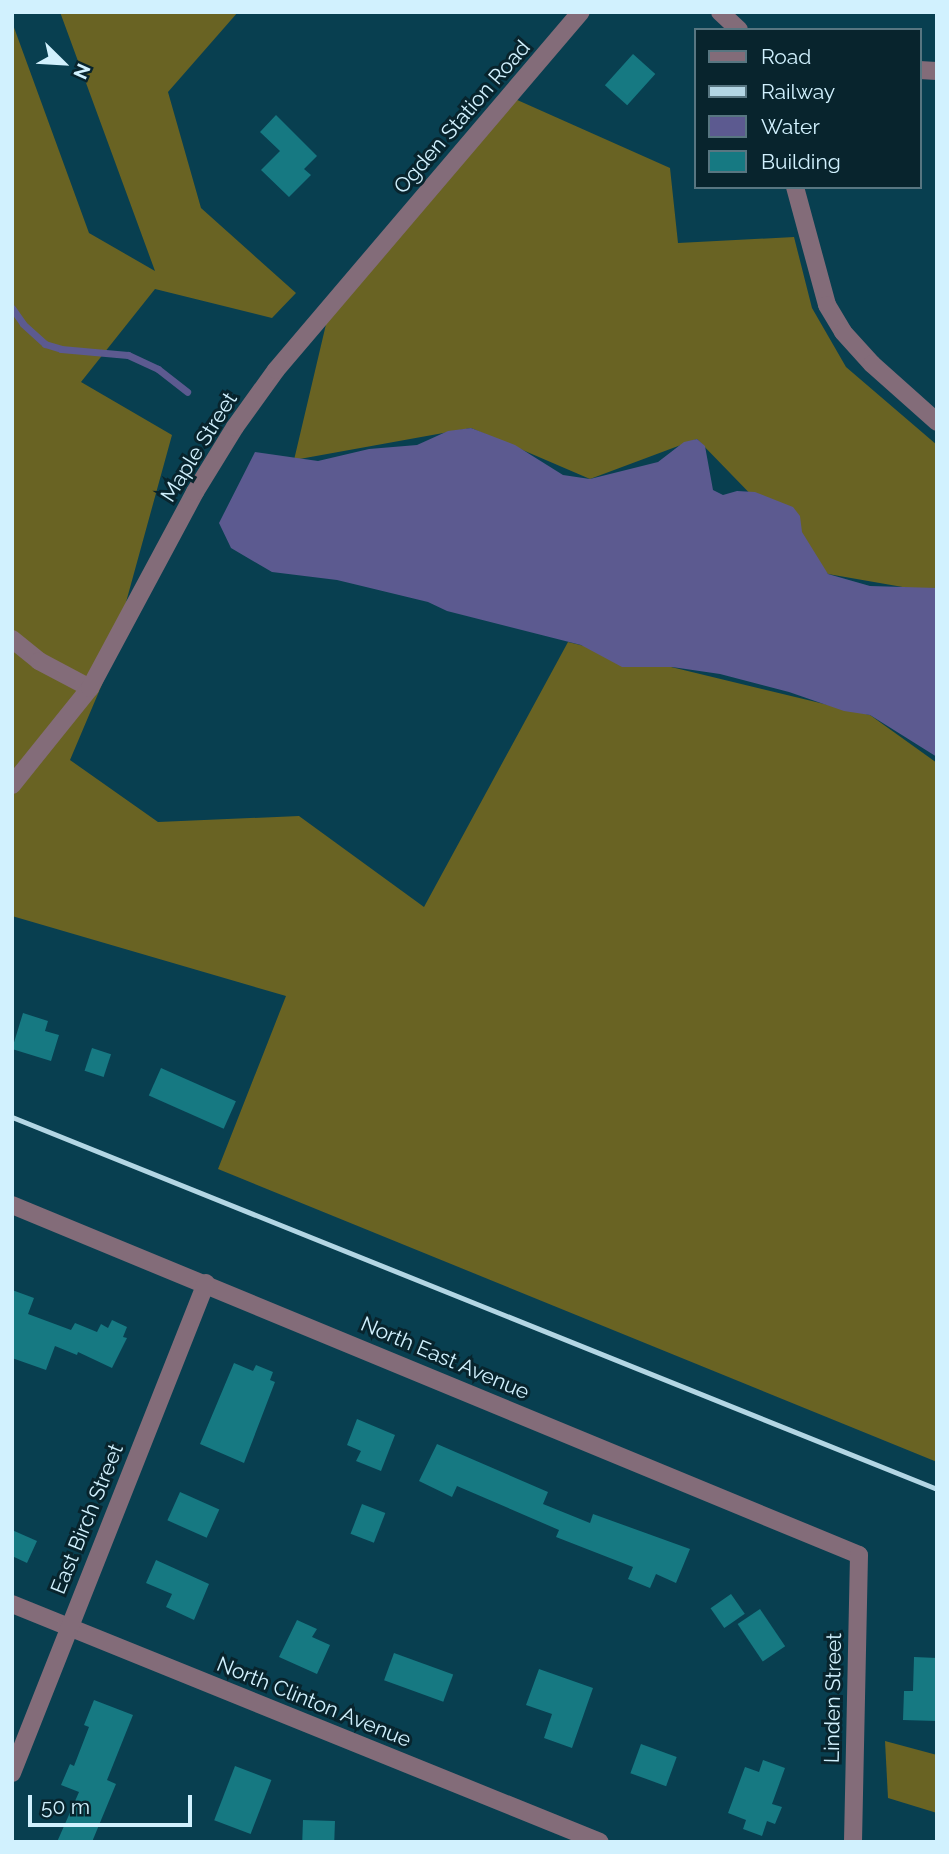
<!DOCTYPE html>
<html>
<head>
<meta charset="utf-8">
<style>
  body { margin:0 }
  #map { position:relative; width:949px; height:1854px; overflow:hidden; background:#083f50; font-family:Raleway,sans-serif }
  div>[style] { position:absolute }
  .forest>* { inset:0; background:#696323 }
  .water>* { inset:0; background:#5c5a90 }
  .stream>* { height:7px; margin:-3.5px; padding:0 3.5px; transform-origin:3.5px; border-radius:3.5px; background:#5c5a90 }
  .building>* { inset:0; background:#167982; transform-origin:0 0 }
  .minor>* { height:18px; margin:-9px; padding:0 9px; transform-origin:9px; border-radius:9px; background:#836c79 }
  .rail>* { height:5px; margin:-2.5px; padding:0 2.5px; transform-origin:2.5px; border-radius:2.5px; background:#b3d6e4 }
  span { translate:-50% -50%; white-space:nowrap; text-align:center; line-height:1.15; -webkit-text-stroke:6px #08242d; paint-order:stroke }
  .street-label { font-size:21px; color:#d1f1fe }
  .frame { position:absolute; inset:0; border:14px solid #d1f1fe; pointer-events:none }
  .legend { position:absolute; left:694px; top:28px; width:228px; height:161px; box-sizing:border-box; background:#08242d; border:2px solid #587681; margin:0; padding:9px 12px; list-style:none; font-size:21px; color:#d1f1fe }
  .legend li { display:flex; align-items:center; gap:14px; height:35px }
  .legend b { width:35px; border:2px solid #587681 }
  .north { position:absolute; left:28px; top:28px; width:70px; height:70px; -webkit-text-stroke:5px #08242d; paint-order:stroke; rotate:114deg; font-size:19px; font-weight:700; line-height:28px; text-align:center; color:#d1f1fe }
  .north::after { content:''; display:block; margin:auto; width:24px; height:32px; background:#d1f1fe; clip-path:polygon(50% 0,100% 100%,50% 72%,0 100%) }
  .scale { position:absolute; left:28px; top:1795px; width:164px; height:32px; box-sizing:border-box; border:4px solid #d1f1fe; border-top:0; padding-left:9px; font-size:21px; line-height:24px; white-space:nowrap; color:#d1f1fe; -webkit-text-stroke:5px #08242d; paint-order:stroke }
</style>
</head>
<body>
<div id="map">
  <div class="forest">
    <div style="clip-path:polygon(60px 12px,238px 12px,168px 92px,201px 208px,296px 293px,272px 318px,155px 289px,81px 382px,172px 435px,106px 675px,70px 760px,158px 822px,299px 816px,424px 907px,568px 642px,870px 715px,937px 763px,937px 1462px,218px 1169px,286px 996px,12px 916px,12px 22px,89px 233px,155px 271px)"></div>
    <div style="clip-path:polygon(515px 99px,670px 168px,678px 243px,794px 237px,812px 308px,846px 367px,937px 445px,937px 593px,828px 574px,697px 439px,590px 479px,471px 428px,294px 460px,327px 320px)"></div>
    <div style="clip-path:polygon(885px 1741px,937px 1755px,937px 1813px,888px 1798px)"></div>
  </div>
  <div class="water">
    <div style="clip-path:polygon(471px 428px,515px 445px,563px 475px,590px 479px,658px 462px,684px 442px,697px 439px,705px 446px,713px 490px,723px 495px,737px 491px,755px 492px,793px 507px,800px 516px,802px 532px,828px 574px,870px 586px,937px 588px,937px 757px,870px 715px,844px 711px,789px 692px,720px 674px,672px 667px,622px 667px,581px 645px,447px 611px,428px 602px,337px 580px,272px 572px,231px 548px,219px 523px,255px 452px,318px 461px,369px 449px,417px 445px,448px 431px)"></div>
  </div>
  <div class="stream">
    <div style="left:12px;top:308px;width:19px;rotate:55deg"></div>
    <div style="left:23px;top:324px;width:30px;rotate:42deg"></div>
    <div style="left:45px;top:344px;width:17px;rotate:17deg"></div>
    <div style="left:61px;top:349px;width:67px;rotate:5.1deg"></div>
    <div style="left:128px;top:355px;width:33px;rotate:25deg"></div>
    <div style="left:158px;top:369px;width:37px;rotate:38deg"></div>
  </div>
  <div class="building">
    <div style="left:633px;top:54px;width:30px;height:42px;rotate:42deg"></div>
    <div style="clip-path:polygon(276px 115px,317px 156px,304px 169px,311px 175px,289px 197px,261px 170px,280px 151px,260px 132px)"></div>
    <div style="clip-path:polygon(23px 1013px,48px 1021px,45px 1031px,59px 1035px,51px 1061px,12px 1049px)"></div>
    <div style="left:92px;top:1048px;width:20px;height:24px;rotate:18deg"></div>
    <div style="left:161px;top:1068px;width:82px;height:30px;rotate:24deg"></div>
    <div style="clip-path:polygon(12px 1290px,34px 1298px,28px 1314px,71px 1330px,75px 1323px,97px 1332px,101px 1324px,108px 1328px,112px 1320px,127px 1327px,123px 1337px,127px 1338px,112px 1368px,78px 1352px,77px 1355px,55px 1346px,46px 1370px,12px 1358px)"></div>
    <div style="clip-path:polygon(234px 1363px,253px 1371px,256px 1365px,273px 1372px,270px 1380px,275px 1382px,244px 1463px,200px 1444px)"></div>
    <div style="clip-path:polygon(357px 1419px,395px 1435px,381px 1471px,356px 1461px,361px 1451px,347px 1445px)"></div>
    <div style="clip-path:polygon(437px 1444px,548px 1492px,543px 1504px,590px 1523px,593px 1514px,690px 1549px,676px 1583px,656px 1574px,650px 1588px,628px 1579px,633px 1567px,556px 1537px,559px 1530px,457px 1486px,452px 1497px,419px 1481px)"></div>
    <div style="left:180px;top:1492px;width:43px;height:31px;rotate:24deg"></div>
    <div style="left:362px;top:1504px;width:25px;height:32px;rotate:21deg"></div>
    <div style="clip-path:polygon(12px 1530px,37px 1541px,27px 1563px,12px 1556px)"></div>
    <div style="clip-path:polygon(156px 1560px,209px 1584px,194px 1620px,166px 1607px,172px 1594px,146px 1583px)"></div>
    <div style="left:731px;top:1594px;width:24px;height:25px;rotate:55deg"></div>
    <div style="left:760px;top:1609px;width:45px;height:27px;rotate:56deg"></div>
    <div style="clip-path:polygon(297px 1620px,317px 1629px,312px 1637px,330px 1645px,317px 1674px,279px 1657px)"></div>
    <div style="left:394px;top:1653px;width:63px;height:29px;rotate:20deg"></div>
    <div style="clip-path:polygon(914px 1657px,937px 1658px,937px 1721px,903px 1720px,904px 1691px,913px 1691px)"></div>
    <div style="clip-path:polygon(539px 1669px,593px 1688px,572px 1748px,544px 1738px,552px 1714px,526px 1705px)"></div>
    <div style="clip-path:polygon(94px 1700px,133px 1715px,107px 1780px,116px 1784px,92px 1842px,57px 1842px,79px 1792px,61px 1785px,70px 1764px,74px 1766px,89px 1727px,84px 1725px)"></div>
    <div style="left:641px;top:1744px;width:38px;height:31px;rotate:20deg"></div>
    <div style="clip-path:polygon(763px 1760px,785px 1768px,772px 1804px,782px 1807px,775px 1824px,767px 1821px,762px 1836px,743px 1829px,746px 1820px,728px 1813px,745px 1767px,759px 1772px)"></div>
    <div style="left:235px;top:1766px;width:39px;height:58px;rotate:21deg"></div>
    <div style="left:303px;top:1820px;width:32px;height:22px;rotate:2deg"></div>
  </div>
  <div class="minor">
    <div style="left:720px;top:12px;width:26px;rotate:43deg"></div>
    <div style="left:919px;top:70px;width:18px;rotate:3deg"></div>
    <div style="left:795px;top:187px;width:122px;rotate:74.8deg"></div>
    <div style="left:827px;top:305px;width:31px;rotate:59deg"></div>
    <div style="left:843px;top:332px;width:43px;rotate:47.8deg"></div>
    <div style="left:872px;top:364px;width:87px;rotate:41.7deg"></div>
    <div style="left:12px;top:639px;width:35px;rotate:39deg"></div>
    <div style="left:39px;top:661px;width:58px;rotate:27.9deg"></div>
    <div style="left:12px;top:785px;width:124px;rotate:-51.2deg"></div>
    <div style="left:90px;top:688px;width:222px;rotate:-61.8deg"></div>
    <div style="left:195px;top:492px;width:76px;rotate:-58.4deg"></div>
    <div style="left:235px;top:427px;width:70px;rotate:-54.3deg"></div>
    <div style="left:276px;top:370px;width:470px;rotate:-49.6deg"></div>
    <div style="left:12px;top:1205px;width:916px;rotate:22.45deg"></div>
    <div style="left:859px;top:1555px;width:287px;rotate:91.2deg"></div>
    <div style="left:12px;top:1604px;width:634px;rotate:22.04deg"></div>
    <div style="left:12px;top:1773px;width:527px;rotate:-68.4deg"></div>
  </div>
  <div class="rail">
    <div style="left:12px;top:1117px;width:997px;rotate:21.91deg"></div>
  </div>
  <div class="street-label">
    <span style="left:462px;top:117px;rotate:-49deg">Ogden Station Road</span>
    <span style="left:199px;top:447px;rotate:-58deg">Maple Street</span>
    <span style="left:445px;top:1358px;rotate:23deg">North East Avenue</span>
    <span style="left:87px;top:1519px;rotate:-68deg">East Birch Street</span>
    <span style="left:833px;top:1698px;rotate:-89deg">Linden Street</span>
    <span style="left:314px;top:1702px;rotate:22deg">North Clinton Avenue</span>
  </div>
  <div class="frame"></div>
  <ul class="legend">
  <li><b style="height:9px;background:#836c79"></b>Road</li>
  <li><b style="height:9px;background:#b3d6e4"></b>Railway</li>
  <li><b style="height:19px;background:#5c5a90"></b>Water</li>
  <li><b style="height:19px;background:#167982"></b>Building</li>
  </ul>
  <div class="north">N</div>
  <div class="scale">50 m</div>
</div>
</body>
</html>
